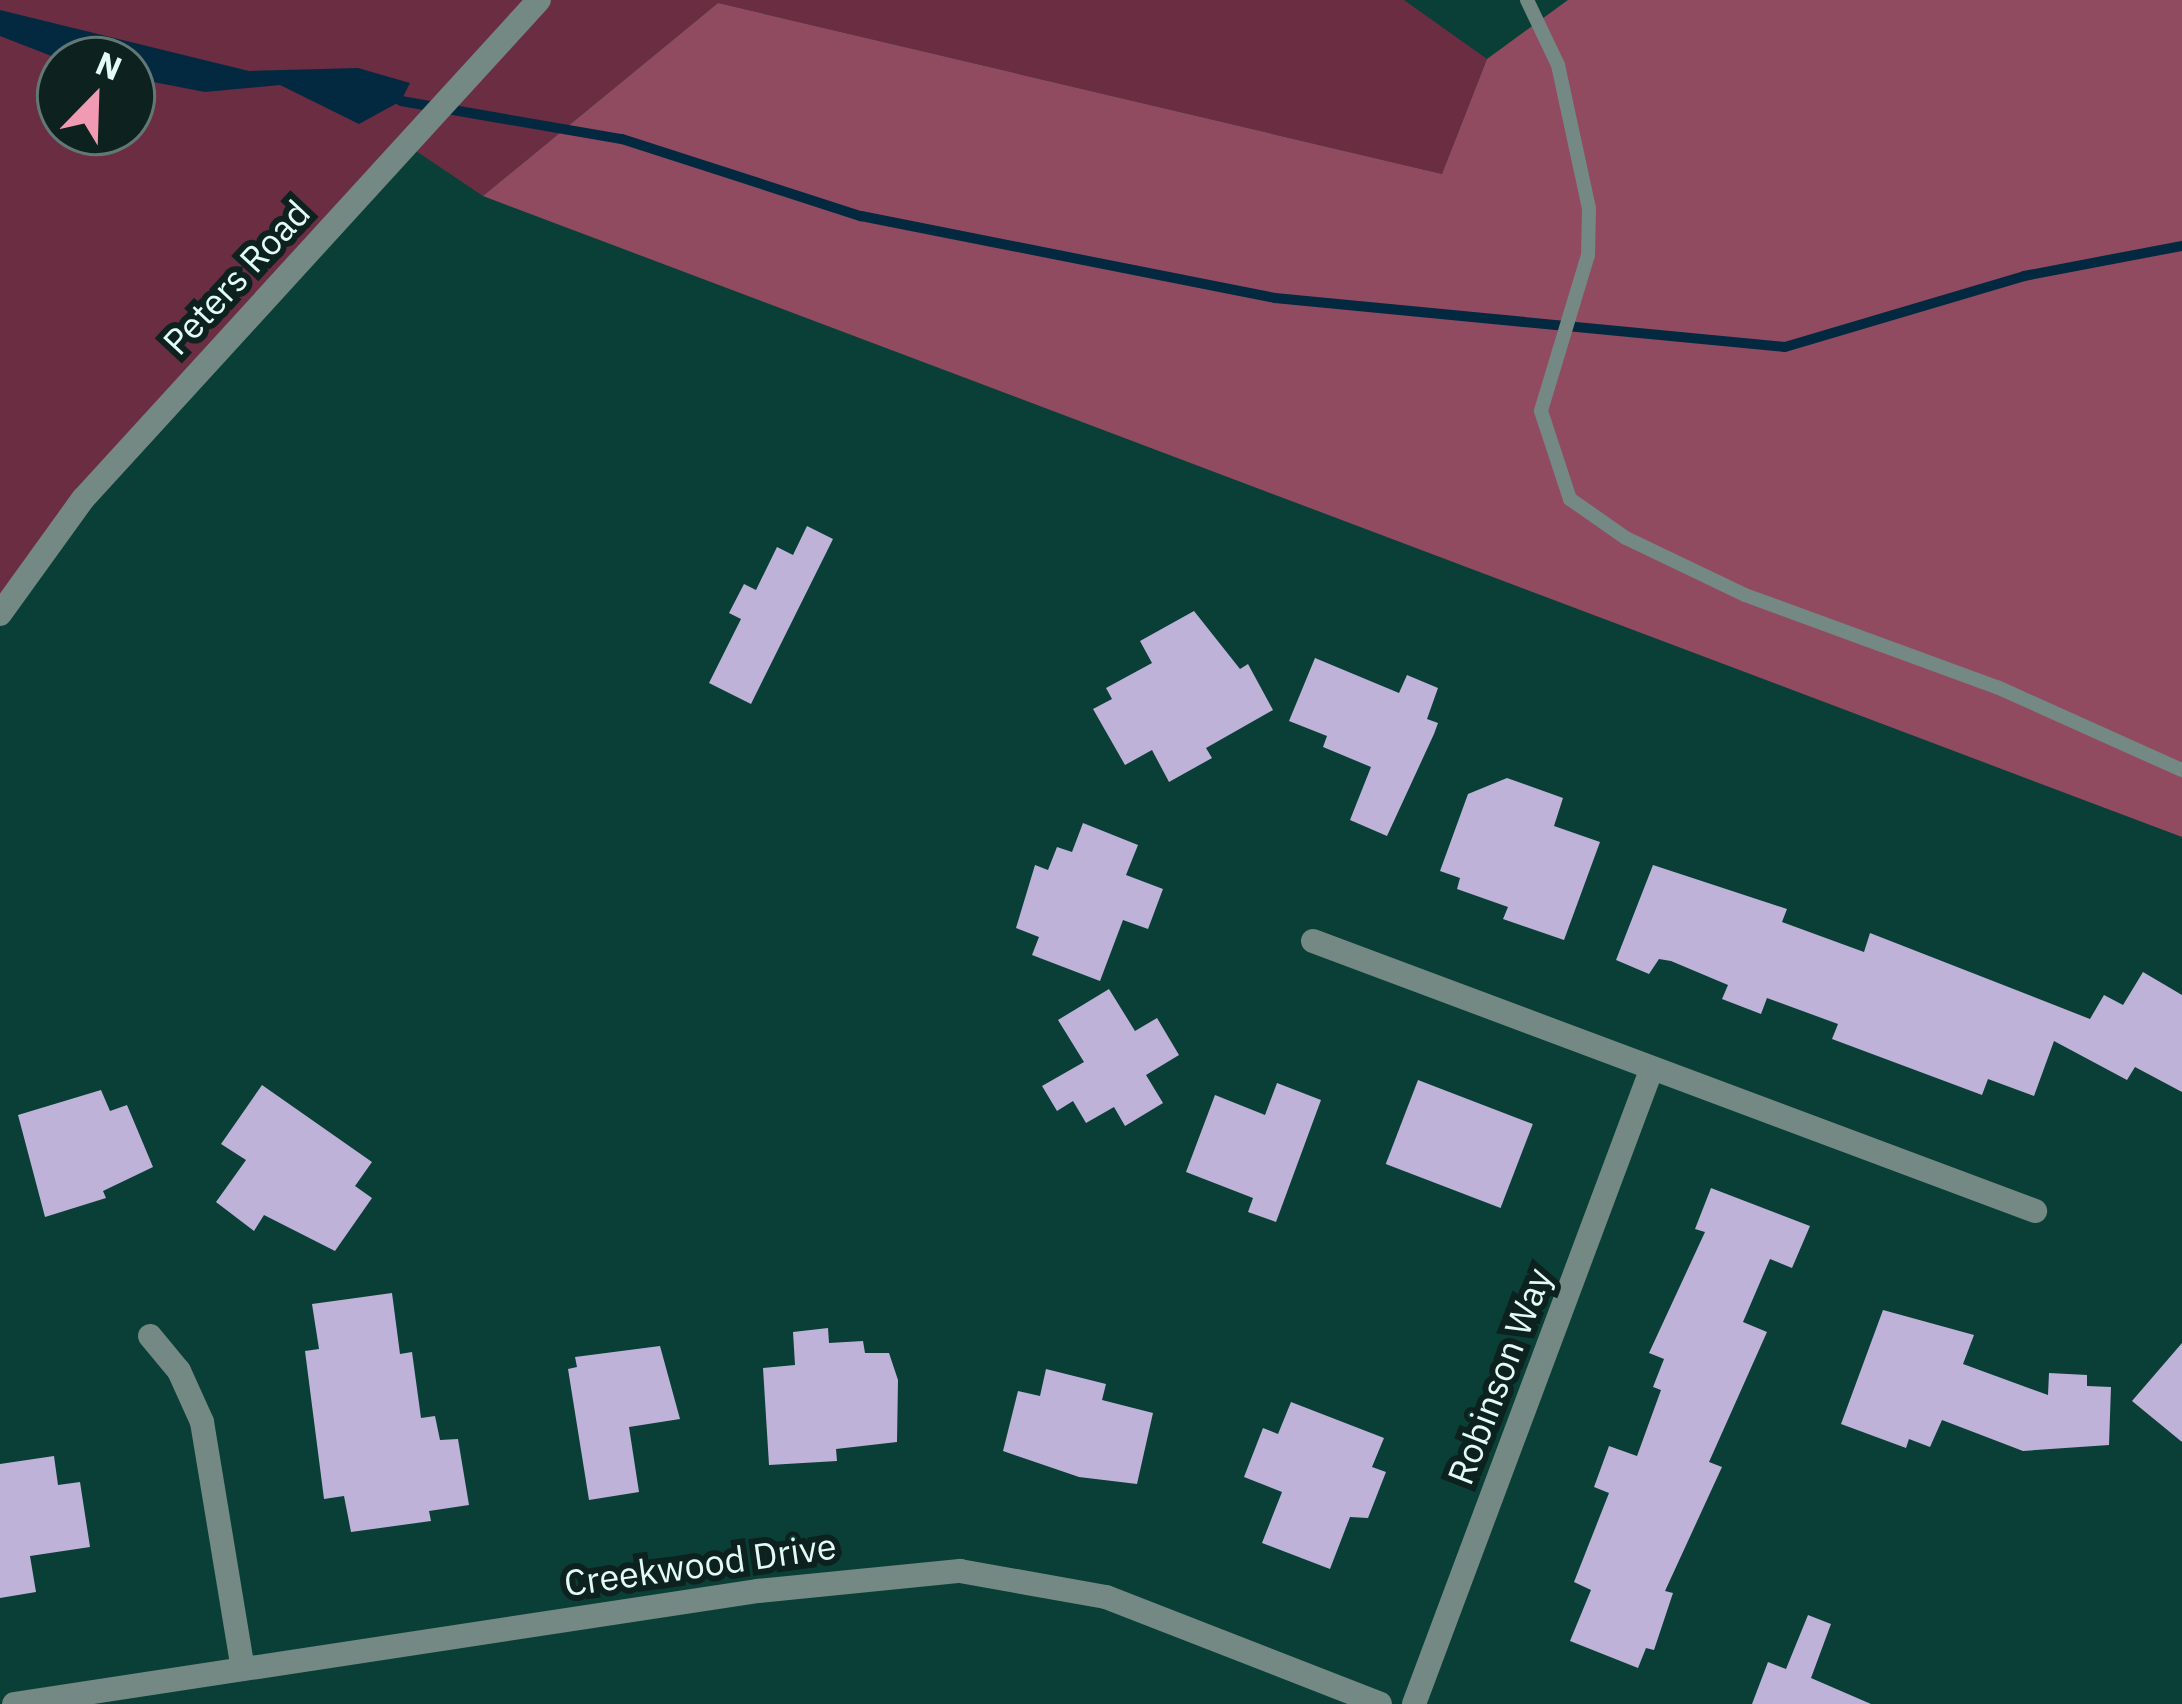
<!DOCTYPE html>
<html>
<head>
<meta charset="utf-8">
<style>
  body { margin:0 }
  #map { position:relative; width:2182px; height:1704px; overflow:hidden; background:#0a3f37; font-family:"IBM Plex Sans",sans-serif }
  div>[style] { position:absolute }
  .green>* { inset:0; background:#6b2d42 }
  .forest>* { inset:0; background:#914b61 }
  .water>* { inset:0; background:#032940 }
  .stream>* { height:10px; margin:-5px; padding:0 5px; transform-origin:5px; border-radius:5px; background:#032940 }
  .building>* { inset:0; background:#bfb2d8; transform-origin:0 0 }
  .service>* { height:14px; margin:-7px; padding:0 7px; transform-origin:7px; border-radius:7px; background:#748984 }
  .minor>* { height:24px; margin:-12px; padding:0 12px; transform-origin:12px; border-radius:12px; background:#748984 }
  .tertiary>* { height:24px; margin:-12px; padding:0 12px; transform-origin:12px; border-radius:12px; background:#748984 }
  span { translate:-50% -50%; white-space:nowrap; text-align:center; line-height:1.15; -webkit-text-stroke:12px #0d211e; paint-order:stroke }
  .street-label { font-size:36px; color:#e2fbf6 }
  .north { position:absolute; left:36px; top:36px; width:120px; height:120px; box-sizing:border-box; background:#0d211e; border:3px solid #627874; border-radius:50%; rotate:23deg; font-size:33px; font-weight:700; line-height:48px; text-align:center; color:#e2fbf6 }
  .north::after { content:''; display:block; margin:auto; width:42px; height:54px; background:#f19ab4; clip-path:polygon(50% 0,100% 100%,50% 72%,0 100%) }
</style>
</head>
<body>
<div id="map">
  <div class="green">
    <div style="clip-path:polygon(evenodd,0 0,1404px 0,1487px 59px,1442px 174px,718px 3px,483px 196px,407px 145px,83px 499px,0 614px,0 0,60px 60px,132px 60px,132px 132px,60px 132px,60px 60px)"></div>
  </div>
  <div class="forest">
    <div style="clip-path:polygon(1568px 0,2182px 0,2182px 837px,483px 196px,718px 3px,1442px 174px,1487px 59px)"></div>
  </div>
  <div class="water">
    <div style="clip-path:polygon(0 10px,249px 71px,358px 68px,410px 83px,401px 101px,359px 124px,280px 85px,205px 92px,148px 81px,132px 70px,132px 60px,54px 57px,0 36px)"></div>
  </div>
  <div class="stream">
    <div style="left:401px;top:101px;width:224px;rotate:9.8deg"></div>
    <div style="left:622px;top:139px;width:251px;rotate:17.9deg"></div>
    <div style="left:861px;top:216px;width:422px;rotate:11.2deg"></div>
    <div style="left:1275px;top:298px;width:512px;rotate:5.49deg"></div>
    <div style="left:1785px;top:347px;width:249px;rotate:-16.5deg"></div>
    <div style="left:2024px;top:276px;width:161px;rotate:-10.8deg"></div>
  </div>
  <div class="building">
    <div style="clip-path:polygon(807px 526px,833px 539px,751px 704px,709px 683px,741px 619px,729px 613px,744px 584px,756px 590px,777px 547px,793px 555px)"></div>
    <div style="clip-path:polygon(1194px 611px,1240px 669px,1248px 664px,1273px 710px,1206px 748px,1212px 758px,1169px 782px,1152px 750px,1125px 765px,1093px 709px,1112px 699px,1106px 688px,1152px 663px,1140px 641px)"></div>
    <div style="clip-path:polygon(1315px 658px,1399px 693px,1407px 675px,1438px 688px,1427px 719px,1438px 723px,1434px 734px,1387px 836px,1350px 820px,1371px 767px,1323px 747px,1327px 736px,1289px 721px)"></div>
    <div style="clip-path:polygon(1507px 778px,1563px 798px,1554px 826px,1600px 842px,1564px 940px,1503px 919px,1508px 907px,1457px 889px,1460px 878px,1440px 871px,1468px 794px)"></div>
    <div style="clip-path:polygon(1083px 823px,1138px 845px,1126px 875px,1163px 889px,1148px 929px,1123px 920px,1100px 981px,1032px 955px,1039px 937px,1016px 928px,1035px 865px,1048px 870px,1057px 847px,1072px 852px)"></div>
    <div style="clip-path:polygon(1653px 865px,1787px 909px,1782px 922px,1864px 952px,1870px 933px,2090px 1019px,2104px 995px,2123px 1005px,2143px 972px,2182px 995px,2182px 1092px,2135px 1067px,2127px 1080px,2054px 1041px,2034px 1096px,1988px 1079px,1982px 1095px,1832px 1039px,1838px 1024px,1767px 998px,1761px 1014px,1722px 999px,1728px 985px,1671px 961px,1659px 959px,1649px 974px,1616px 960px)"></div>
    <div style="clip-path:polygon(1109px 989px,1135px 1031px,1157px 1018px,1179px 1055px,1146px 1075px,1163px 1103px,1125px 1126px,1114px 1107px,1086px 1123px,1073px 1101px,1057px 1111px,1042px 1086px,1084px 1062px,1058px 1020px)"></div>
    <div style="left:1418px;top:1080px;width:123px;height:90px;rotate:21deg"></div>
    <div style="clip-path:polygon(1277px 1083px,1321px 1100px,1276px 1222px,1248px 1212px,1253px 1198px,1186px 1172px,1215px 1095px,1265px 1115px)"></div>
    <div style="clip-path:polygon(262px 1085px,372px 1162px,355px 1186px,372px 1198px,335px 1251px,264px 1215px,254px 1231px,216px 1202px,246px 1160px,221px 1144px)"></div>
    <div style="clip-path:polygon(101px 1090px,110px 1111px,127px 1105px,153px 1167px,103px 1191px,106px 1198px,45px 1217px,18px 1115px)"></div>
    <div style="clip-path:polygon(1711px 1188px,1810px 1226px,1792px 1268px,1770px 1259px,1743px 1322px,1767px 1332px,1709px 1462px,1722px 1467px,1665px 1591px,1673px 1593px,1654px 1650px,1646px 1648px,1638px 1668px,1570px 1641px,1591px 1590px,1574px 1582px,1609px 1493px,1594px 1487px,1609px 1446px,1637px 1456px,1661px 1390px,1653px 1387px,1664px 1359px,1649px 1353px,1705px 1232px,1695px 1229px)"></div>
    <div style="clip-path:polygon(392px 1293px,400px 1354px,412px 1352px,421px 1418px,435px 1416px,440px 1440px,458px 1439px,469px 1505px,429px 1511px,431px 1521px,351px 1532px,344px 1496px,324px 1499px,305px 1351px,319px 1349px,312px 1304px)"></div>
    <div style="clip-path:polygon(1883px 1310px,1974px 1335px,1963px 1364px,2048px 1395px,2049px 1373px,2087px 1375px,2087px 1386px,2111px 1387px,2109px 1445px,2023px 1451px,1942px 1420px,1930px 1447px,1909px 1439px,1906px 1448px,1841px 1424px)"></div>
    <div style="clip-path:polygon(828px 1328px,829px 1343px,863px 1341px,865px 1353px,889px 1353px,898px 1380px,897px 1442px,836px 1449px,837px 1461px,769px 1465px,763px 1368px,795px 1365px,793px 1332px)"></div>
    <div style="clip-path:polygon(2182px 1343px,2182px 1442px,2132px 1401px)"></div>
    <div style="clip-path:polygon(660px 1346px,680px 1419px,629px 1427px,639px 1492px,589px 1500px,568px 1369px,577px 1367px,575px 1357px)"></div>
    <div style="clip-path:polygon(1046px 1369px,1106px 1384px,1102px 1400px,1153px 1413px,1137px 1484px,1079px 1477px,1003px 1451px,1018px 1391px,1040px 1396px)"></div>
    <div style="clip-path:polygon(1291px 1402px,1384px 1438px,1372px 1467px,1386px 1472px,1368px 1518px,1350px 1517px,1330px 1569px,1262px 1543px,1282px 1492px,1244px 1477px,1263px 1428px,1278px 1434px)"></div>
    <div style="clip-path:polygon(54px 1456px,58px 1485px,80px 1482px,90px 1547px,30px 1556px,36px 1592px,0 1598px,0 1464px)"></div>
    <div style="clip-path:polygon(1808px 1615px,1831px 1624px,1811px 1678px,1871px 1704px,1752px 1704px,1768px 1662px,1786px 1669px)"></div>
  </div>
  <div class="service">
    <div style="left:1527px;top:0;width:72px;rotate:64.5deg"></div>
    <div style="left:1558px;top:65px;width:146px;rotate:77.8deg"></div>
    <div style="left:1589px;top:208px;width:47px;rotate:91.2deg"></div>
    <div style="left:1588px;top:255px;width:163px;rotate:106.8deg"></div>
    <div style="left:1541px;top:411px;width:93px;rotate:71.8deg"></div>
    <div style="left:1570px;top:499px;width:68px;rotate:34.9deg"></div>
    <div style="left:1626px;top:538px;width:132px;rotate:25.6deg"></div>
    <div style="left:1745px;top:595px;width:268px;rotate:20.1deg"></div>
    <div style="left:1997px;top:687px;width:203px;rotate:24.2deg"></div>
  </div>
  <div class="minor">
    <div style="left:1313px;top:941px;width:771px;rotate:20.5deg"></div>
    <div style="left:150px;top:1336px;width:45px;rotate:50.4deg"></div>
    <div style="left:179px;top:1371px;width:56px;rotate:65.7deg"></div>
    <div style="left:202px;top:1422px;width:250px;rotate:80.6deg"></div>
    <div style="left:14px;top:1704px;width:753px;rotate:-8.64deg"></div>
    <div style="left:758px;top:1591px;width:203px;rotate:-5.7deg"></div>
    <div style="left:960px;top:1571px;width:148px;rotate:10.1deg"></div>
    <div style="left:1106px;top:1597px;width:294px;rotate:21.3deg"></div>
    <div style="left:1414px;top:1704px;width:674px;rotate:-69.49deg"></div>
  </div>
  <div class="tertiary">
    <div style="left:0;top:614px;width:142px;rotate:-54.2deg"></div>
    <div style="left:83px;top:499px;width:676px;rotate:-47.58deg"></div>
  </div>
  <div class="street-label">
    <span style="left:236px;top:277px;rotate:-47deg">Peters Road</span>
    <span style="left:1499px;top:1376px;rotate:-69deg">Robinson Way</span>
    <span style="left:700px;top:1564px;rotate:-8deg">Creekwood Drive</span>
  </div>
  <div class="north">N</div>
</div>
</body>
</html>
